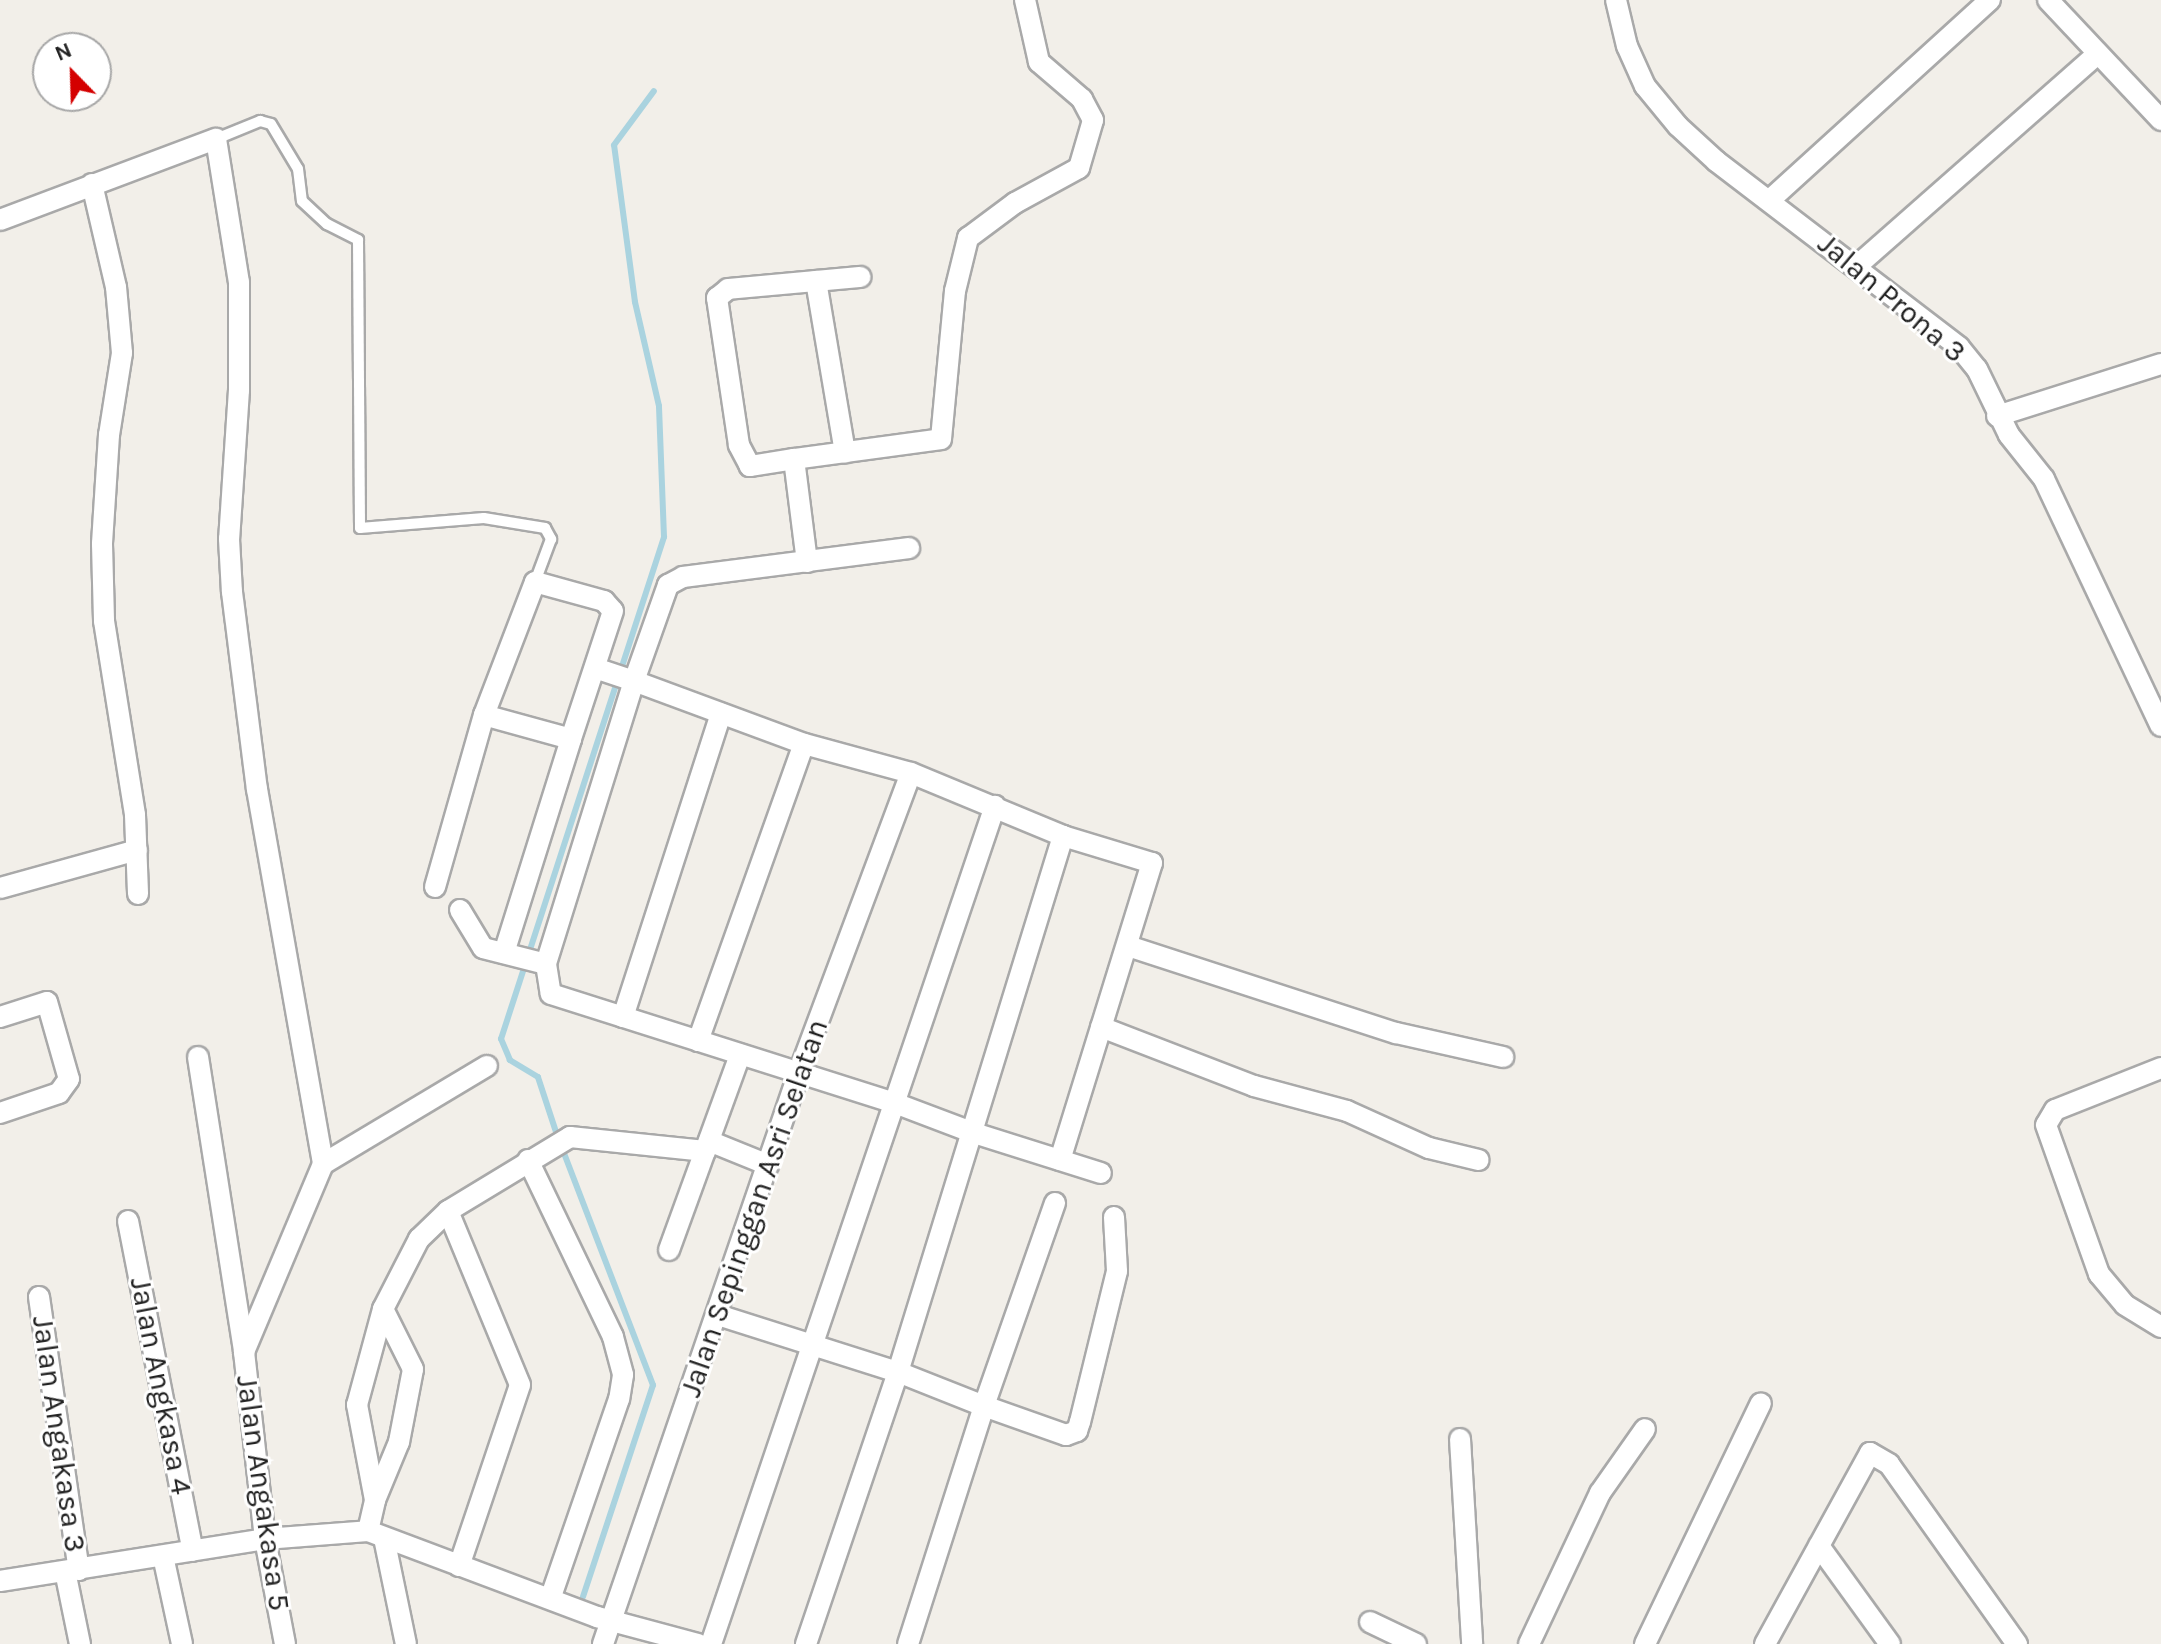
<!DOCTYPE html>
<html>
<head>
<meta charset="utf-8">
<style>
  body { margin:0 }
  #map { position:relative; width:2161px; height:1644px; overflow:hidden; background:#f2efe9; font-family:Karla,sans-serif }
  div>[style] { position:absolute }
  .stream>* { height:6px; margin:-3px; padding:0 3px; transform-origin:3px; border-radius:3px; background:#aad3df }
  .roads { filter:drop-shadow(2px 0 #a9a9a9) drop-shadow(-2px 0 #a9a9a9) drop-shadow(0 2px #a9a9a9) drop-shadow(0 -2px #a9a9a9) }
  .lane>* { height:10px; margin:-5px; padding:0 5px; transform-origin:5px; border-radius:5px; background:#fff }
  .street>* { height:20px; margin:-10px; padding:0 10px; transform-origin:10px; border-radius:10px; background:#fff }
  span { translate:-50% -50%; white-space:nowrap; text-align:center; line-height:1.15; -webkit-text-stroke:6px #fff; paint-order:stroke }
  .street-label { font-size:30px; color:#222 }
  .north { position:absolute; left:32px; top:32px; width:80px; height:80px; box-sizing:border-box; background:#fff; border:2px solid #a7a7a7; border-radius:50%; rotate:337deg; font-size:22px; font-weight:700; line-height:32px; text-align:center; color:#222 }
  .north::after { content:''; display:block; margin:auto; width:28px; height:36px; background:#d40000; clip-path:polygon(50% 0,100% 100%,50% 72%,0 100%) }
</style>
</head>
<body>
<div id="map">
  <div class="stream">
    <div style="left:558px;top:1138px;width:64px;rotate:-108.2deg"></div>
    <div style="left:538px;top:1077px;width:33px;rotate:-149deg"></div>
    <div style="left:510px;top:1060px;width:23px;rotate:-113deg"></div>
    <div style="left:501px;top:1039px;width:528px;rotate:-72.01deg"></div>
    <div style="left:664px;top:537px;width:131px;rotate:-92.2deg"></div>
    <div style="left:659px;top:406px;width:107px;rotate:-103deg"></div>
    <div style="left:635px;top:302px;width:158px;rotate:-97.6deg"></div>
    <div style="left:614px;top:145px;width:67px;rotate:-53.5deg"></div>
    <div style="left:562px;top:1148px;width:254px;rotate:69deg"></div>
    <div style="left:653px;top:1385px;width:223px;rotate:108.3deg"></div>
  </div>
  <div class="roads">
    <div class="lane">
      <div style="left:216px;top:139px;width:48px;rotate:-22.2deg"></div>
      <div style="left:260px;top:121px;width:11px;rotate:15deg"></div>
      <div style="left:271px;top:124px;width:52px;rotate:59deg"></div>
      <div style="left:298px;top:169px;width:32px;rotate:83deg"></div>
      <div style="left:302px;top:201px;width:34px;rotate:43deg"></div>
      <div style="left:327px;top:224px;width:35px;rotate:27deg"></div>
      <div style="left:358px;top:240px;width:288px;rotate:89.6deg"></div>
      <div style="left:360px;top:528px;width:124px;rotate:-4.6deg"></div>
      <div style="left:484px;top:518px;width:62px;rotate:9.3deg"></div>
      <div style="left:545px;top:528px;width:13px;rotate:61deg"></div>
      <div style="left:551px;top:539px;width:46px;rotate:110.4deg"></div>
    </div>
    <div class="street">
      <div style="left:1616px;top:0;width:47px;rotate:76.6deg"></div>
      <div style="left:1627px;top:46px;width:44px;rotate:65.8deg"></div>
      <div style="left:1645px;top:86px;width:52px;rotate:50.5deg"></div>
      <div style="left:1678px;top:126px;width:52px;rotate:42.6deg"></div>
      <div style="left:1716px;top:161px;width:306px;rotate:37.4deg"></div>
      <div style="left:1959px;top:347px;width:28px;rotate:51deg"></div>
      <div style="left:1977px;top:369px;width:73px;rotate:64.1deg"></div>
      <div style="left:2009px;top:435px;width:56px;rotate:51.5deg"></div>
      <div style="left:2044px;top:479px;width:273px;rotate:64.7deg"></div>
      <div style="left:2048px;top:0;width:165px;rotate:46.7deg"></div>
      <div style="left:92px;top:184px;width:106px;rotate:76.9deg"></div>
      <div style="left:116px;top:287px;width:66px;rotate:84.8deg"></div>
      <div style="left:122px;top:353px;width:83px;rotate:99deg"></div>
      <div style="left:109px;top:435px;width:109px;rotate:93.7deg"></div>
      <div style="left:102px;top:544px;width:77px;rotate:88.5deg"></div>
      <div style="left:104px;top:621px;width:196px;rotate:80.9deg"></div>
      <div style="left:135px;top:815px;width:79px;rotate:87.8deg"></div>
      <div style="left:1771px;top:199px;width:296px;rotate:-42.3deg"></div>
      <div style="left:0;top:220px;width:231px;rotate:-20.6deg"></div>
      <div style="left:216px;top:139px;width:145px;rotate:80.9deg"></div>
      <div style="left:239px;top:282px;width:108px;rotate:90deg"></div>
      <div style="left:239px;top:390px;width:149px;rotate:93.8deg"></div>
      <div style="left:229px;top:539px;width:53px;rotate:86.8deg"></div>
      <div style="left:232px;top:592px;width:199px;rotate:82.8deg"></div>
      <div style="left:257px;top:789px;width:381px;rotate:80deg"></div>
      <div style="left:1858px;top:265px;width:319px;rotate:-41.4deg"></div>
      <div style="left:816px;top:281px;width:174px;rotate:80.4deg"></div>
      <div style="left:1997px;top:416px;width:172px;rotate:-17.6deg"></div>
      <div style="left:794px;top:459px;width:148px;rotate:-7.7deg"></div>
      <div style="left:941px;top:439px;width:149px;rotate:-84.6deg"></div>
      <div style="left:955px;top:291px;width:55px;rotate:-76.2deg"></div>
      <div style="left:968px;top:238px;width:59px;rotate:-36.7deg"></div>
      <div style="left:1015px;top:203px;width:73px;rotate:-28.7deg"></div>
      <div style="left:1079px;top:168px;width:50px;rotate:-73.7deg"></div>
      <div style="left:1093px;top:120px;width:24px;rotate:-118deg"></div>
      <div style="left:1082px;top:99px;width:57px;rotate:-139.3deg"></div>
      <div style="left:1039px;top:62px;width:64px;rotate:-102.7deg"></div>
      <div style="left:807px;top:562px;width:104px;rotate:-97.2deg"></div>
      <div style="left:794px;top:459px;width:45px;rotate:171deg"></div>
      <div style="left:750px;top:466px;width:24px;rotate:-118deg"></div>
      <div style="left:739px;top:445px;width:149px;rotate:-98.5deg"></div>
      <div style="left:717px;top:298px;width:14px;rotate:-39deg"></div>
      <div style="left:728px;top:289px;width:133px;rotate:-5.2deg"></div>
      <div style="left:535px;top:582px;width:72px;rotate:15.4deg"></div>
      <div style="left:604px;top:601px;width:13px;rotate:48deg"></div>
      <div style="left:613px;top:611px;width:135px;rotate:108.2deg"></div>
      <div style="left:571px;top:739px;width:90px;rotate:-164.6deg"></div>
      <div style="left:484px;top:715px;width:142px;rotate:-69deg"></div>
      <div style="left:595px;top:668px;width:41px;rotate:18.4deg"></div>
      <div style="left:634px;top:681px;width:102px;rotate:-70.5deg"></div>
      <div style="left:668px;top:585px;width:17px;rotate:-28deg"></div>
      <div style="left:683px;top:577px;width:228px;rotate:-7.3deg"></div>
      <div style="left:435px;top:887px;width:179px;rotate:-74.1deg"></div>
      <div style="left:0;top:888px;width:142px;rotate:-15.5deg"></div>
      <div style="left:460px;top:910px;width:44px;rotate:58.8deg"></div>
      <div style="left:483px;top:948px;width:65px;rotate:14.3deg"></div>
      <div style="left:1128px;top:946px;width:282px;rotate:18deg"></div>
      <div style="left:1396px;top:1033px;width:110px;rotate:12.6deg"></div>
      <div style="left:504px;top:953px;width:224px;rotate:-72.6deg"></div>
      <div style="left:0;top:1017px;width:49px;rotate:-17.7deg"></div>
      <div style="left:47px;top:1002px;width:80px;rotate:74.1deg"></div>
      <div style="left:69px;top:1079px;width:17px;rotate:126deg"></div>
      <div style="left:59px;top:1093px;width:62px;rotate:161.3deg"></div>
      <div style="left:623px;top:1017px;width:319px;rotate:-72.1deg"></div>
      <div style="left:1101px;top:1027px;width:164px;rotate:21.1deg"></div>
      <div style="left:1254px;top:1086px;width:96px;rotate:15deg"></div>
      <div style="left:1347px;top:1111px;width:90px;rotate:24.3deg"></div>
      <div style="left:1429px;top:1148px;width:51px;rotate:13.5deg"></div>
      <div style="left:698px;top:1041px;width:315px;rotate:-70.4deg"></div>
      <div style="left:198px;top:1057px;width:299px;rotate:81.1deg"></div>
      <div style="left:2161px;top:1068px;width:114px;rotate:158.4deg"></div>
      <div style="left:2055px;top:1110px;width:17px;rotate:121deg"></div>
      <div style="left:2046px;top:1125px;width:158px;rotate:70.4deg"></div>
      <div style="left:2099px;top:1274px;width:40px;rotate:50deg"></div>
      <div style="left:2125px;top:1305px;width:42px;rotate:31.4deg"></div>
      <div style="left:709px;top:1141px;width:64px;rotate:22.1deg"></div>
      <div style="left:528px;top:1160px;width:196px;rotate:64.3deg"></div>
      <div style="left:613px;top:1337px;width:39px;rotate:75deg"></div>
      <div style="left:623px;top:1375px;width:24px;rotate:99deg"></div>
      <div style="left:619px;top:1399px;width:209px;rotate:109deg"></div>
      <div style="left:1060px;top:1160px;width:311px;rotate:-72.8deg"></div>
      <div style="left:1152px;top:863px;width:93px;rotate:-163.1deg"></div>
      <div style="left:1063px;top:836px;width:165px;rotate:-157.5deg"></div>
      <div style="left:911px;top:773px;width:111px;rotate:-164.8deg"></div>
      <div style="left:804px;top:744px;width:181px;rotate:-159.7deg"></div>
      <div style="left:634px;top:681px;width:296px;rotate:107.3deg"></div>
      <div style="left:546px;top:964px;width:30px;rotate:81deg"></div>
      <div style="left:551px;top:994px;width:358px;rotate:17.6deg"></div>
      <div style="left:892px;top:1102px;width:88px;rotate:20.7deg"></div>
      <div style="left:974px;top:1133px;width:133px;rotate:17.5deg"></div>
      <div style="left:1055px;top:1203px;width:215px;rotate:109.3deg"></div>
      <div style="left:984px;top:1406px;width:87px;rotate:19.5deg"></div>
      <div style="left:1066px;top:1435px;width:12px;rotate:-20deg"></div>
      <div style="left:1077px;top:1431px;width:9px;rotate:-72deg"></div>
      <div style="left:1080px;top:1422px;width:155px;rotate:-76.2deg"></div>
      <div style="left:1117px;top:1271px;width:54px;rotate:-93.2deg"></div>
      <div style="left:448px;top:1211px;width:188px;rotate:67.5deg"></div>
      <div style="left:520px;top:1385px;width:191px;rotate:108.6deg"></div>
      <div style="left:128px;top:1221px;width:336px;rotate:78.9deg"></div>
      <div style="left:669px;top:1250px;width:208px;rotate:-70deg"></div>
      <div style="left:39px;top:1297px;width:276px;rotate:81.7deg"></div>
      <div style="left:718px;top:1315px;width:189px;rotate:17.6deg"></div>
      <div style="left:898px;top:1372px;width:92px;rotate:21.6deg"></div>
      <div style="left:984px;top:1406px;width:250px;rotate:107.7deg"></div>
      <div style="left:1460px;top:1439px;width:205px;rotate:86.6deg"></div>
      <div style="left:375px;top:1500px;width:63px;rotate:-67.5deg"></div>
      <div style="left:399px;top:1442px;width:74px;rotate:-79.1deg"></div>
      <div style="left:413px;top:1369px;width:67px;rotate:-116.6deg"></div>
      <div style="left:368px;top:1531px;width:32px;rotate:-77deg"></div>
      <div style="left:375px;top:1500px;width:97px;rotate:-100.7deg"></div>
      <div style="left:357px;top:1405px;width:99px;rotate:-74.8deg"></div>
      <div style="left:383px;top:1309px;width:79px;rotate:-62.8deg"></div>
      <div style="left:419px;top:1239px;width:40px;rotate:-44deg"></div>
      <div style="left:448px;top:1211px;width:143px;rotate:-31.2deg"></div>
      <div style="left:570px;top:1137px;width:136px;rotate:5.9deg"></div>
      <div style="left:384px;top:1538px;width:108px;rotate:78.3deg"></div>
      <div style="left:1819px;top:1546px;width:121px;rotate:54.1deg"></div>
      <div style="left:163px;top:1556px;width:90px;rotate:77.8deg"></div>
      <div style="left:65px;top:1571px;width:75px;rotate:78.4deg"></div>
      <div style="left:0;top:1581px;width:268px;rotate:-9deg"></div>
      <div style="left:265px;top:1539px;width:103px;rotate:-4.4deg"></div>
      <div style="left:368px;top:1531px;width:245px;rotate:20.6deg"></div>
      <div style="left:597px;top:1617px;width:105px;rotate:15deg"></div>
      <div style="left:1370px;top:1622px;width:51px;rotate:25.6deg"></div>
      <div style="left:285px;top:1644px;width:107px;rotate:-100.8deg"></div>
      <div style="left:265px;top:1539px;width:188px;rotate:-96.4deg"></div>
      <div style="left:244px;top:1352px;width:204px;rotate:-67.2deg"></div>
      <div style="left:323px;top:1164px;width:191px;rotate:-30.9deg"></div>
      <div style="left:603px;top:1644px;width:601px;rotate:-71.08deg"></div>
      <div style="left:798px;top:1075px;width:322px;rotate:-69.5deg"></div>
      <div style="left:711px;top:1644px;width:885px;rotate:-71.28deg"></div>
      <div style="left:806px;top:1644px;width:287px;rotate:-71.3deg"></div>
      <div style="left:898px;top:1372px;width:561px;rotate:-72.89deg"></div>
      <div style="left:1529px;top:1644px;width:167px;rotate:-64.8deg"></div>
      <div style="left:1600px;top:1493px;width:78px;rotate:-54.9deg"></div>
      <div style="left:1645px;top:1644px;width:267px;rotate:-64.3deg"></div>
      <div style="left:1765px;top:1644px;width:218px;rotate:-61.2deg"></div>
      <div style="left:1870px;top:1453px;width:22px;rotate:30deg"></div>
      <div style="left:1889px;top:1464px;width:221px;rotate:54.6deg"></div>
    </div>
  </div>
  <div class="street-label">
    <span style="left:1892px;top:298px;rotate:40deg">Jalan Prona 3</span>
    <span style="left:754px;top:1208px;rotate:-71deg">Jalan Sepinggan Asri Selatan</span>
    <span style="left:161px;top:1386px;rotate:79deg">Jalan Angkasa 4</span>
    <span style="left:59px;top:1434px;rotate:82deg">Jalan Angakasa 3</span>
    <span style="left:263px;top:1493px;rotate:82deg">Jalan Angakasa 5</span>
  </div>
  <div class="north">N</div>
</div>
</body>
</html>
